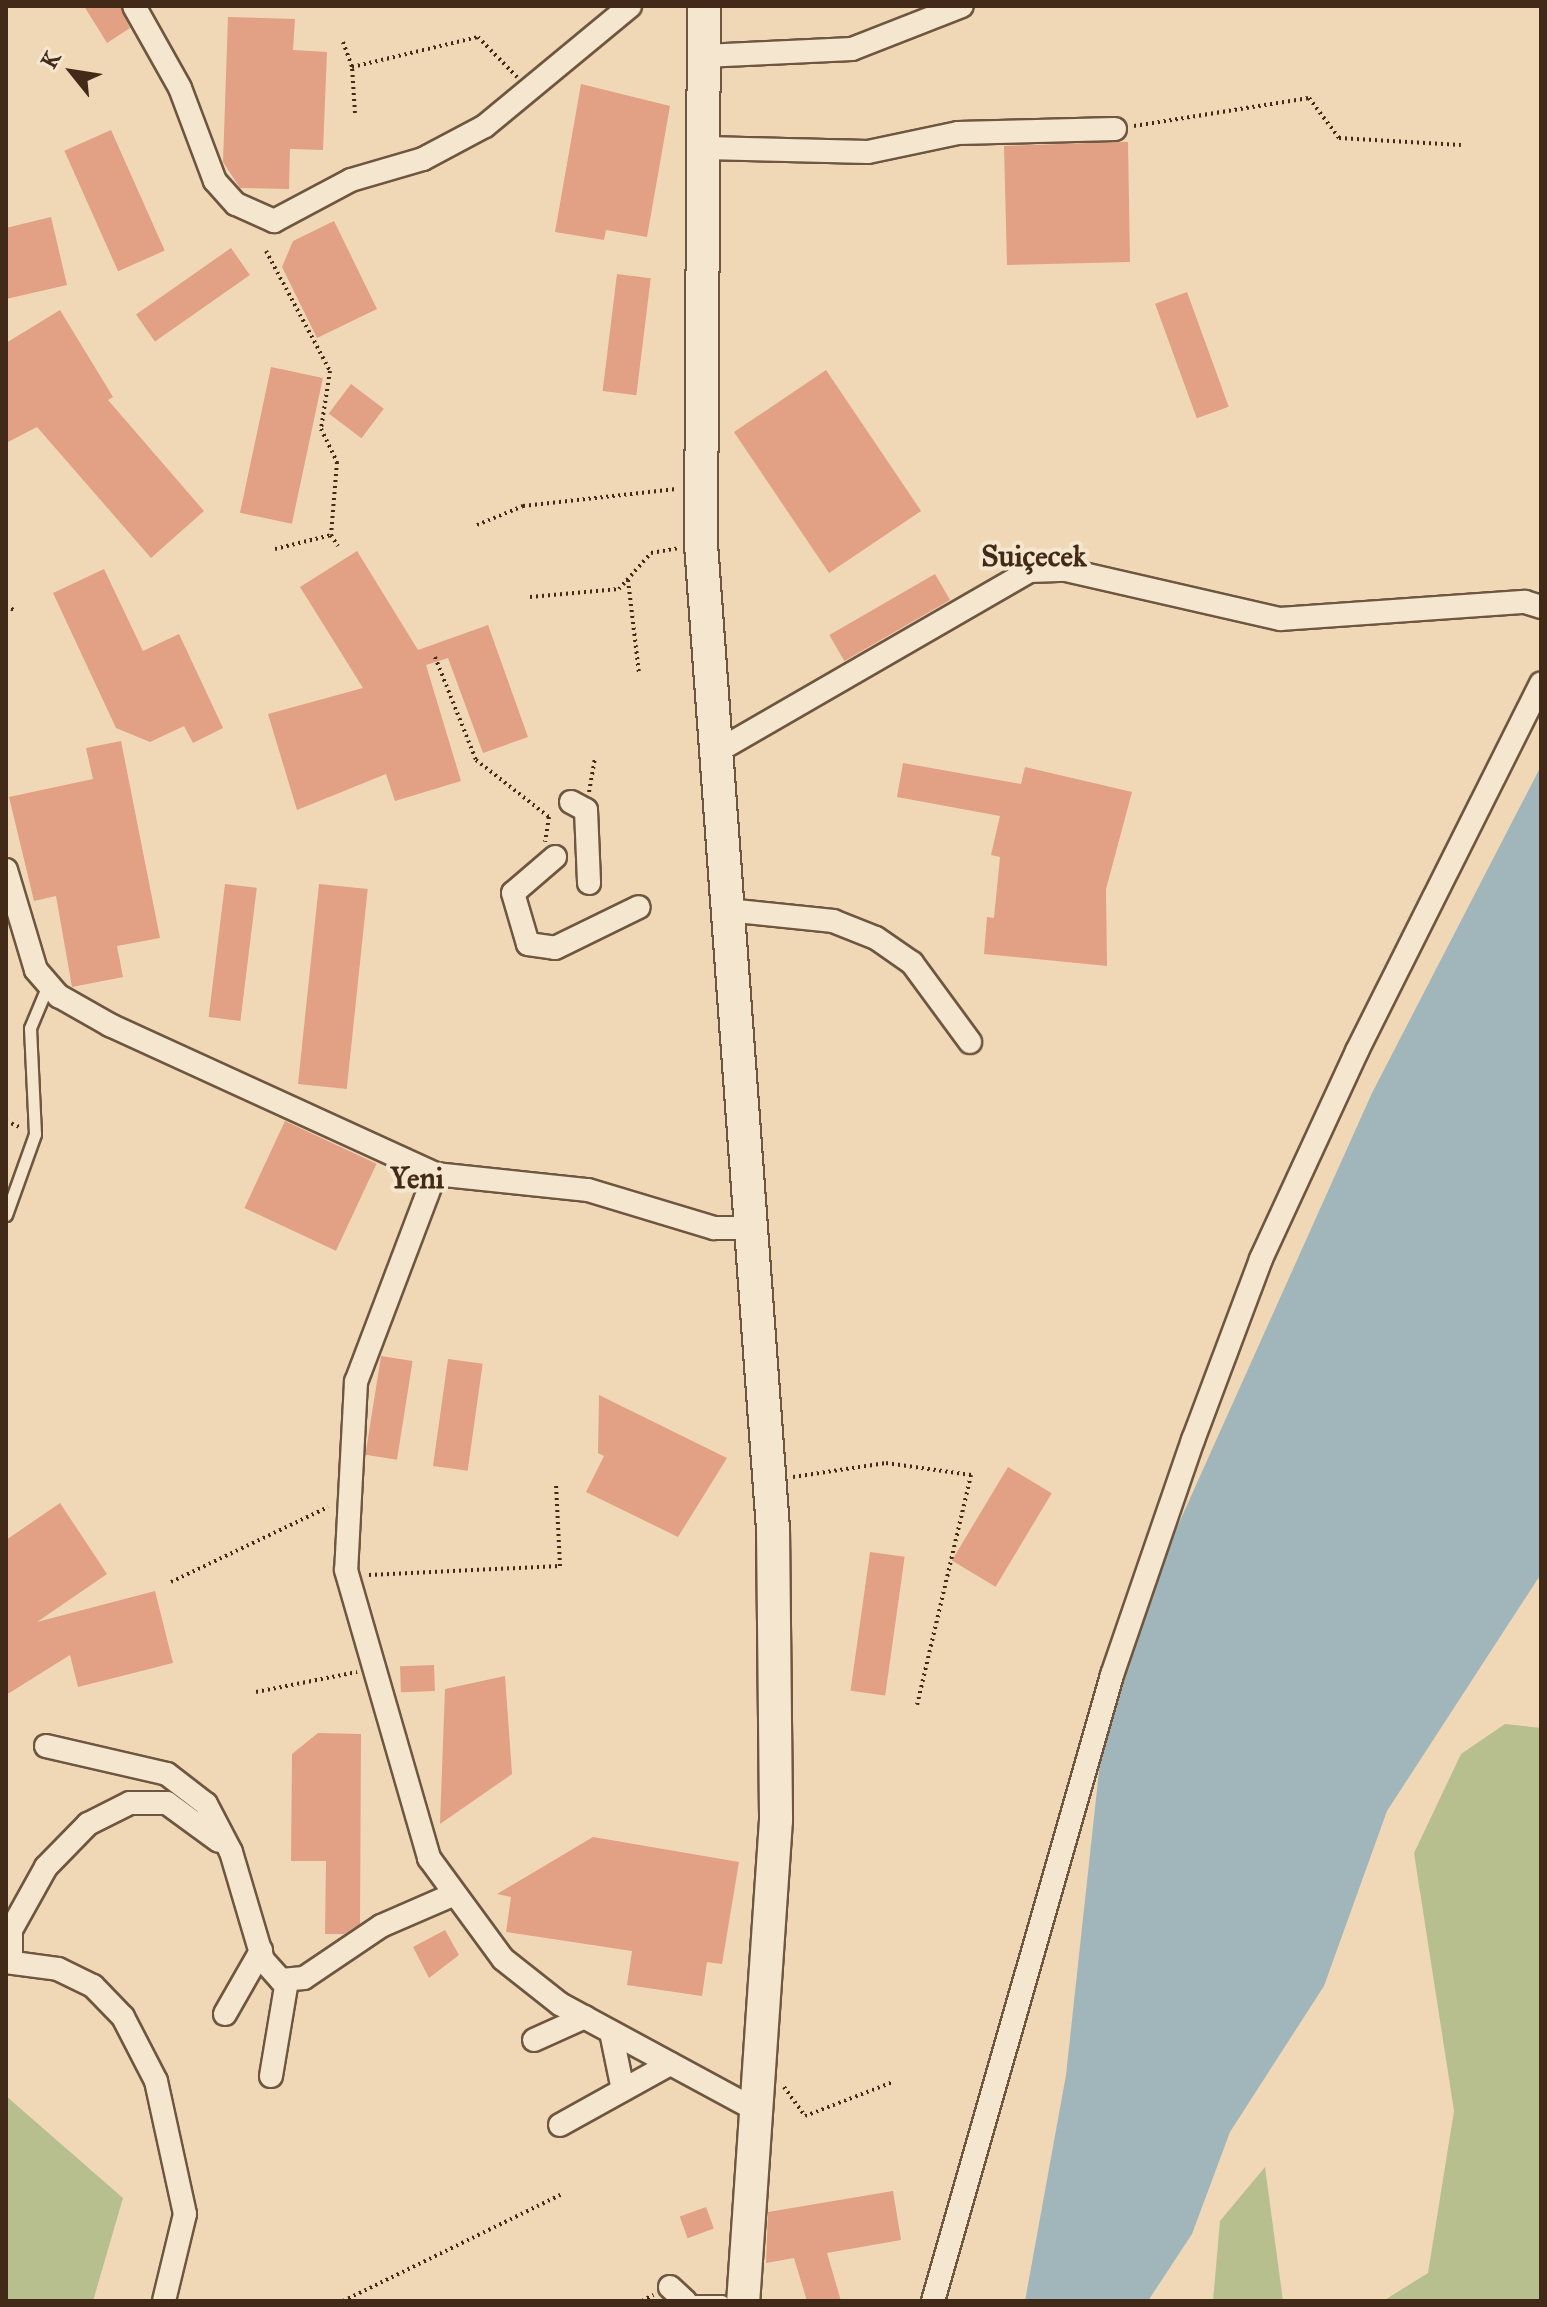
<!DOCTYPE html>
<html>
<head>
<meta charset="utf-8">
<style>
  body { margin:0 }
  #map { position:relative; width:1547px; height:2307px; overflow:hidden; background:#f0d8b6; font-family:"IM FELL Great Primer",serif }
  div>[style] { position:absolute }
  .green>* { inset:0; background:#b8bf8f }
  .water>* { inset:0; background:#a1b6ba }
  .building>* { inset:0; background:#e2a084; transform-origin:0 0 }
  .path>* { height:4px; margin-top:-2px; transform-origin:0; background:repeating-linear-gradient(90deg,#432a18 0 2px,transparent 0 6px) }
  .roads { filter:drop-shadow(2px 0 #6e5640) drop-shadow(-2px 0 #6e5640) drop-shadow(0 2px #6e5640) drop-shadow(0 -2px #6e5640) }
  .lane>* { height:11px; margin:-5.5px; padding:0 5.5px; transform-origin:5.5px; border-radius:5.5px; background:#f5e6d0 }
  .street>* { height:22px; margin:-11px; padding:0 11px; transform-origin:11px; border-radius:11px; background:#f5e6d0 }
  .secondary>* { height:32px; margin:-16px; padding:0 16px; transform-origin:16px; border-radius:16px; background:#f5e6d0 }
  span { translate:-50% -50%; white-space:nowrap; text-align:center; line-height:1.15; -webkit-text-stroke:8px #f5e6d0; paint-order:stroke }
  .district-label { font-size:30px; color:#432a18; font-weight:700 }
  .frame { position:absolute; inset:0; border:8px solid #432a18; pointer-events:none }
  .north { position:absolute; left:32px; top:32px; width:80px; height:80px; -webkit-text-stroke:6px #f5e6d0; paint-order:stroke; rotate:300deg; font-size:22px; font-weight:700; line-height:32px; text-align:center; color:#432a18 }
  .north::after { content:''; display:block; margin:auto; width:28px; height:36px; background:#432a18; clip-path:polygon(50% 0,100% 100%,50% 72%,0 100%) }
</style>
</head>
<body>
<div id="map">
  <div class="green">
    <div style="clip-path:polygon(1505px 1724px,1541px 1728px,1541px 2301px,1383px 2301px,1428px 2273px,1454px 2111px,1414px 1853px,1461px 1754px)"></div>
    <div style="clip-path:polygon(6px 2096px,123px 2198px,93px 2301px,6px 2301px)"></div>
    <div style="clip-path:polygon(1265px 2167px,1283px 2301px,1213px 2301px,1220px 2221px)"></div>
  </div>
  <div class="water">
    <div style="clip-path:polygon(1541px 766px,1541px 1574px,1387px 1811px,1324px 1986px,1230px 2132px,1192px 2234px,1148px 2301px,1025px 2301px,1066px 2075px,1109px 1679px,1372px 1093px)"></div>
  </div>
  <div class="building">
    <div style="clip-path:polygon(84px 6px,120px 6px,130px 28px,107px 43px)"></div>
    <div style="clip-path:polygon(228px 17px,295px 19px,293px 50px,327px 52px,323px 150px,290px 149px,289px 189px,240px 188px,223px 162px)"></div>
    <div style="clip-path:polygon(581px 84px,670px 106px,647px 237px,606px 230px,604px 240px,555px 232px)"></div>
    <div style="left:111px;top:130px;width:132px;height:51px;rotate:66deg"></div>
    <div style="clip-path:polygon(1118px 142px,1128px 142px,1130px 262px,1007px 265px,1004px 146px)"></div>
    <div style="clip-path:polygon(51px 217px,67px 285px,6px 299px,6px 228px)"></div>
    <div style="clip-path:polygon(334px 221px,377px 309px,317px 338px,282px 267px,293px 241px)"></div>
    <div style="left:231px;top:248px;width:33px;height:116px;rotate:55deg"></div>
    <div style="left:617px;top:274px;width:34px;height:118px;rotate:7deg"></div>
    <div style="left:1187px;top:292px;width:122px;height:34px;rotate:70deg"></div>
    <div style="clip-path:polygon(60px 310px,113px 397px,108px 400px,204px 511px,151px 558px,37px 427px,6px 443px,6px 343px)"></div>
    <div style="left:271px;top:367px;width:53px;height:149px;rotate:12deg"></div>
    <div style="left:826px;top:370px;width:170px;height:111px;rotate:56deg"></div>
    <div style="left:351px;top:384px;width:41px;height:37px;rotate:37deg"></div>
    <div style="clip-path:polygon(357px 551px,418px 650px,488px 625px,528px 737px,483px 753px,448px 658px,426px 665px,461px 781px,395px 801px,386px 774px,297px 810px,268px 714px,363px 688px,300px 587px)"></div>
    <div style="clip-path:polygon(104px 569px,143px 651px,179px 634px,223px 728px,193px 743px,184px 726px,150px 742px,116px 728px,53px 593px)"></div>
    <div style="left:935px;top:574px;width:30px;height:122px;rotate:60deg"></div>
    <div style="clip-path:polygon(121px 741px,160px 938px,117px 946px,123px 977px,72px 987px,56px 896px,34px 901px,9px 797px,93px 779px,86px 748px)"></div>
    <div style="clip-path:polygon(903px 763px,1021px 784px,1025px 767px,1132px 792px,1106px 889px,1107px 966px,984px 954px,987px 917px,994px 918px,1000px 857px,991px 855px,1000px 816px,897px 797px)"></div>
    <div style="left:225px;top:884px;width:32px;height:134px;rotate:7deg"></div>
    <div style="left:319px;top:884px;width:49px;height:201px;rotate:6deg"></div>
    <div style="left:285px;top:1121px;width:101px;height:96px;rotate:25deg"></div>
    <div style="left:381px;top:1356px;width:32px;height:100px;rotate:9deg"></div>
    <div style="left:448px;top:1359px;width:35px;height:108px;rotate:8deg"></div>
    <div style="clip-path:polygon(599px 1395px,727px 1458px,678px 1537px,586px 1492px,604px 1456px,598px 1453px)"></div>
    <div style="left:1008px;top:1467px;width:51px;height:109px;rotate:31deg"></div>
    <div style="clip-path:polygon(60px 1503px,107px 1574px,37px 1622px,155px 1591px,173px 1663px,78px 1687px,70px 1655px,6px 1695px,6px 1540px)"></div>
    <div style="left:870px;top:1552px;width:35px;height:140px;rotate:8deg"></div>
    <div style="left:434px;top:1665px;width:26px;height:34px;rotate:88deg"></div>
    <div style="clip-path:polygon(505px 1676px,512px 1774px,440px 1824px,445px 1689px)"></div>
    <div style="clip-path:polygon(318px 1733px,361px 1734px,360px 1924px,344px 1934px,325px 1934px,326px 1861px,291px 1861px,292px 1754px)"></div>
    <div style="clip-path:polygon(593px 1837px,739px 1862px,722px 1964px,707px 1962px,702px 1996px,627px 1985px,632px 1951px,506px 1932px,511px 1897px,497px 1894px)"></div>
    <div style="clip-path:polygon(445px 1930px,459px 1955px,429px 1978px,413px 1947px)"></div>
    <div style="clip-path:polygon(893px 2191px,901px 2240px,827px 2253px,841px 2301px,807px 2301px,794px 2258px,766px 2263px,768px 2212px)"></div>
    <div style="left:706px;top:2207px;width:23px;height:28px;rotate:70deg"></div>
  </div>
  <div class="path">
    <div style="left:343px;top:42px;width:27px;rotate:70deg"></div>
    <div style="left:355px;top:113px;width:46px;rotate:-93.7deg"></div>
    <div style="left:352px;top:67px;width:130px;rotate:-13.4deg"></div>
    <div style="left:478px;top:37px;width:56px;rotate:45.7deg"></div>
    <div style="left:1134px;top:126px;width:177px;rotate:-9.1deg"></div>
    <div style="left:1309px;top:98px;width:50px;rotate:53.1deg"></div>
    <div style="left:1339px;top:138px;width:122px;rotate:3.3deg"></div>
    <div style="left:266px;top:251px;width:136px;rotate:61.9deg"></div>
    <div style="left:330px;top:371px;width:59px;rotate:98.8deg"></div>
    <div style="left:321px;top:429px;width:37px;rotate:64deg"></div>
    <div style="left:337px;top:462px;width:73px;rotate:94.7deg"></div>
    <div style="left:331px;top:535px;width:13px;rotate:58deg"></div>
    <div style="left:477px;top:525px;width:50px;rotate:-22.4deg"></div>
    <div style="left:523px;top:506px;width:154px;rotate:-6.3deg"></div>
    <div style="left:275px;top:549px;width:58px;rotate:-14deg"></div>
    <div style="left:628px;top:580px;width:94px;rotate:83.3deg"></div>
    <div style="left:530px;top:597px;width:89px;rotate:-5.1deg"></div>
    <div style="left:619px;top:589px;width:48px;rotate:-48.4deg"></div>
    <div style="left:651px;top:553px;width:28px;rotate:-10deg"></div>
    <div style="left:6px;top:606px;width:11px;rotate:27deg"></div>
    <div style="left:435px;top:657px;width:111px;rotate:68.3deg"></div>
    <div style="left:476px;top:760px;width:93px;rotate:38deg"></div>
    <div style="left:549px;top:817px;width:25px;rotate:99deg"></div>
    <div style="left:589px;top:792px;width:34px;rotate:-80deg"></div>
    <div style="left:6px;top:1121px;width:17px;rotate:24deg"></div>
    <div style="left:793px;top:1477px;width:94px;rotate:-8.6deg"></div>
    <div style="left:886px;top:1463px;width:86px;rotate:8deg"></div>
    <div style="left:971px;top:1475px;width:236px;rotate:103.2deg"></div>
    <div style="left:369px;top:1575px;width:191px;rotate:-2.7deg"></div>
    <div style="left:560px;top:1566px;width:83px;rotate:-92.8deg"></div>
    <div style="left:171px;top:1582px;width:174px;rotate:-25.5deg"></div>
    <div style="left:256px;top:1692px;width:103px;rotate:-11.2deg"></div>
    <div style="left:784px;top:2087px;width:36px;rotate:54deg"></div>
    <div style="left:805px;top:2116px;width:94px;rotate:-21.1deg"></div>
    <div style="left:343px;top:2301px;width:242px;rotate:-26deg"></div>
    <div style="left:642px;top:2301px;width:13px;rotate:-29deg"></div>
  </div>
  <div class="roads">
    <div class="lane">
      <div style="left:6px;top:1215px;width:86px;rotate:-70.3deg"></div>
      <div style="left:35px;top:1134px;width:106px;rotate:-92.7deg"></div>
      <div style="left:30px;top:1028px;width:47px;rotate:-67.3deg"></div>
      <div style="left:687px;top:2301px;width:35px"></div>
    </div>
    <div class="street">
      <div style="left:134px;top:6px;width:94px;rotate:60.7deg"></div>
      <div style="left:180px;top:88px;width:99px;rotate:69.4deg"></div>
      <div style="left:215px;top:181px;width:31px;rotate:48deg"></div>
      <div style="left:236px;top:204px;width:42px;rotate:24.1deg"></div>
      <div style="left:274px;top:221px;width:87px;rotate:-28deg"></div>
      <div style="left:351px;top:180px;width:75px;rotate:-16.3deg"></div>
      <div style="left:423px;top:159px;width:70px;rotate:-28deg"></div>
      <div style="left:485px;top:126px;width:188px;rotate:-39.6deg"></div>
      <div style="left:704px;top:56px;width:148px;rotate:-2.7deg"></div>
      <div style="left:852px;top:49px;width:118px;rotate:-21.4deg"></div>
      <div style="left:705px;top:148px;width:163px;rotate:1.4deg"></div>
      <div style="left:868px;top:152px;width:92px;rotate:-11.9deg"></div>
      <div style="left:958px;top:133px;width:157px;rotate:-1.5deg"></div>
      <div style="left:716px;top:752px;width:362px;rotate:-30deg"></div>
      <div style="left:1029px;top:571px;width:37px;rotate:-2deg"></div>
      <div style="left:1066px;top:570px;width:220px;rotate:12.9deg"></div>
      <div style="left:1280px;top:619px;width:246px;rotate:-4deg"></div>
      <div style="left:1525px;top:602px;width:17px;rotate:17deg"></div>
      <div style="left:571px;top:802px;width:17px;rotate:28deg"></div>
      <div style="left:586px;top:810px;width:73px;rotate:87.6deg"></div>
      <div style="left:555px;top:857px;width:55px;rotate:139.4deg"></div>
      <div style="left:513px;top:893px;width:53px;rotate:73.6deg"></div>
      <div style="left:528px;top:944px;width:27px;rotate:8deg"></div>
      <div style="left:555px;top:948px;width:93px;rotate:-26deg"></div>
      <div style="left:6px;top:870px;width:104px;rotate:73.3deg"></div>
      <div style="left:36px;top:970px;width:35px;rotate:49deg"></div>
      <div style="left:59px;top:996px;width:59px;rotate:29.6deg"></div>
      <div style="left:110px;top:1025px;width:358px;rotate:24.6deg"></div>
      <div style="left:435px;top:1174px;width:154px;rotate:6deg"></div>
      <div style="left:588px;top:1190px;width:132px;rotate:16.8deg"></div>
      <div style="left:714px;top:1228px;width:35px"></div>
      <div style="left:727px;top:910px;width:107px;rotate:5.9deg"></div>
      <div style="left:833px;top:921px;width:46px;rotate:21.6deg"></div>
      <div style="left:876px;top:938px;width:44px;rotate:34.8deg"></div>
      <div style="left:912px;top:963px;width:98px;rotate:53.7deg"></div>
      <div style="left:435px;top:1174px;width:222px;rotate:110.8deg"></div>
      <div style="left:356px;top:1382px;width:188px;rotate:93deg"></div>
      <div style="left:346px;top:1570px;width:300px;rotate:73.9deg"></div>
      <div style="left:429px;top:1858px;width:125px;rotate:53.8deg"></div>
      <div style="left:503px;top:1959px;width:73px;rotate:38.3deg"></div>
      <div style="left:560px;top:2004px;width:221px;rotate:28.4deg"></div>
      <div style="left:46px;top:1746px;width:124px;rotate:13deg"></div>
      <div style="left:167px;top:1774px;width:49px;rotate:37.6deg"></div>
      <div style="left:206px;top:1804px;width:54px;rotate:62.5deg"></div>
      <div style="left:231px;top:1852px;width:113px;rotate:73.5deg"></div>
      <div style="left:263px;top:1960px;width:27px;rotate:48deg"></div>
      <div style="left:281px;top:1980px;width:23px;rotate:-5deg"></div>
      <div style="left:304px;top:1978px;width:93px;rotate:-34deg"></div>
      <div style="left:381px;top:1926px;width:75px;rotate:-23.5deg"></div>
      <div style="left:11px;top:1960px;width:30px;rotate:-90deg"></div>
      <div style="left:11px;top:1930px;width:72px;rotate:-60.9deg"></div>
      <div style="left:46px;top:1867px;width:60px;rotate:-45.7deg"></div>
      <div style="left:88px;top:1824px;width:47px;rotate:-26.6deg"></div>
      <div style="left:130px;top:1803px;width:37px"></div>
      <div style="left:167px;top:1803px;width:64px;rotate:36.2deg"></div>
      <div style="left:6px;top:1962px;width:52px;rotate:7.7deg"></div>
      <div style="left:58px;top:1969px;width:39px;rotate:26deg"></div>
      <div style="left:93px;top:1986px;width:43px;rotate:45.9deg"></div>
      <div style="left:123px;top:2017px;width:72px;rotate:62.7deg"></div>
      <div style="left:156px;top:2081px;width:136px;rotate:77.7deg"></div>
      <div style="left:185px;top:2214px;width:89px;rotate:103.6deg"></div>
      <div style="left:225px;top:2014px;width:73px;rotate:-60.3deg"></div>
      <div style="left:611px;top:2032px;width:59px;rotate:78.3deg"></div>
      <div style="left:534px;top:2040px;width:56px;rotate:-24.3deg"></div>
      <div style="left:271px;top:2076px;width:97px;rotate:-80.5deg"></div>
      <div style="left:560px;top:2125px;width:126px;rotate:-29deg"></div>
      <div style="left:670px;top:2287px;width:21px;rotate:43deg"></div>
      <div style="left:933px;top:2301px;width:651px;rotate:-74.04deg"></div>
      <div style="left:1112px;top:1675px;width:249px;rotate:-71deg"></div>
      <div style="left:1193px;top:1440px;width:193px;rotate:-69.4deg"></div>
      <div style="left:1261px;top:1259px;width:229px;rotate:-65.2deg"></div>
      <div style="left:1357px;top:1051px;width:411px;rotate:-63.4deg"></div>
    </div>
    <div class="secondary">
      <div style="left:704px;top:6px;width:538px;rotate:90.32deg"></div>
      <div style="left:701px;top:544px;width:987px;rotate:85.82deg"></div>
      <div style="left:773px;top:1528px;width:292px;rotate:89.4deg"></div>
      <div style="left:776px;top:1820px;width:482px;rotate:93.9deg"></div>
    </div>
  </div>
  <div class="district-label">
    <span style="left:1034px;top:556px">Suiçecek</span>
    <span style="left:417px;top:1178px">Yeni</span>
  </div>
  <div class="frame"></div>
  <div class="north">K</div>
</div>
</body>
</html>
